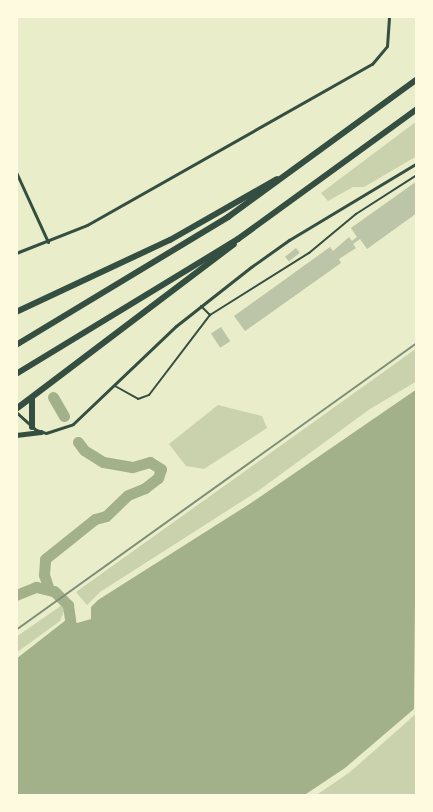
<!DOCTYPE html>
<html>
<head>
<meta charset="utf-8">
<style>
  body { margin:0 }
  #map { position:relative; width:433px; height:812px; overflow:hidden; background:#e9edc9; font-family:"Asap Condensed",sans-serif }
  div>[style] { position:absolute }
  .green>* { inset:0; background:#cad2ad }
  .water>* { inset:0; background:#a3b18a }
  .river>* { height:11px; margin:-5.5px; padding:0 5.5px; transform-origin:5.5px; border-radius:5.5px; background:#a3b18a }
  .building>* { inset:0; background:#bcc5a7; transform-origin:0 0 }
  .service>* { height:2px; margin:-1px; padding:0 1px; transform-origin:1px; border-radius:1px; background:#344e41 }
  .minor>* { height:3px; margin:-1.5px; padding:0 1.5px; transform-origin:1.5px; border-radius:1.5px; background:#344e41 }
  .secondary>* { height:5px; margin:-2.5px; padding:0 2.5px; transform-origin:2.5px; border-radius:2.5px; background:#344e41 }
  .motorway>* { height:6px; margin:-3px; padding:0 3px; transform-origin:3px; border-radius:3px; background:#344e41 }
  .rail>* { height:2px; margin:-1px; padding:0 1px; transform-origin:1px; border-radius:1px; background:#7c8e77 }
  span { translate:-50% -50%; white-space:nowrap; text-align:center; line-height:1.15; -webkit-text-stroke:4px #fefae0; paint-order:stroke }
  .frame { position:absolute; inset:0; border:18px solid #fefae0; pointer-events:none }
</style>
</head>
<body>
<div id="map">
  <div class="green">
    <div style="clip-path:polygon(417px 121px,417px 156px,364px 187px,353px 187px,328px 201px,321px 193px)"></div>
    <div style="clip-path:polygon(417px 348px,417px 381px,370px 409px,258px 491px,100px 592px,87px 605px,76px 592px)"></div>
    <div style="clip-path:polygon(218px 405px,262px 416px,267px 428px,204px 469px,186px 466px,169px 444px)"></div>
    <div style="clip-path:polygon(62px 605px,65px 609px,60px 621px,16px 653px,16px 637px)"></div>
    <div style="clip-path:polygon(417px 713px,417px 796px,315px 796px,350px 772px)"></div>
  </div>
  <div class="water">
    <div style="clip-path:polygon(417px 389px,414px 709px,345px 768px,303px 796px,16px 796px,16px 659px,66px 620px,77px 623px,91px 619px,91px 607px,98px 600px,251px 503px)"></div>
  </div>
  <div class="river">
    <div style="left:53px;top:397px;width:22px;rotate:60deg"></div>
    <div style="left:48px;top:587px;width:13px;rotate:-108deg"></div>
    <div style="left:44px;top:575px;width:16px;rotate:-86deg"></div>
    <div style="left:45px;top:559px;width:64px;rotate:-38.7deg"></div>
    <div style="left:95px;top:519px;width:11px;rotate:-15deg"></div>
    <div style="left:106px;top:516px;width:30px;rotate:-44deg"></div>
    <div style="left:128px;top:495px;width:18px;rotate:-22deg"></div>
    <div style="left:145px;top:488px;width:16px;rotate:-38deg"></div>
    <div style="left:158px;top:478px;width:9px;rotate:-72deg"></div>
    <div style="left:161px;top:469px;width:13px;rotate:-148deg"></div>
    <div style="left:150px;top:462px;width:19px;rotate:164deg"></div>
    <div style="left:132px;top:467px;width:29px;rotate:-170deg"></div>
    <div style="left:103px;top:462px;width:22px;rotate:-148deg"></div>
    <div style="left:84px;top:450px;width:10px;rotate:-127deg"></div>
    <div style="left:16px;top:595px;width:22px;rotate:-22deg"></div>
    <div style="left:36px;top:587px;width:18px;rotate:13deg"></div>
    <div style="left:54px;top:591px;width:20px;rotate:45deg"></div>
    <div style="left:68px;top:605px;width:21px;rotate:82deg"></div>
    <div style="left:71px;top:626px;width:8px;rotate:30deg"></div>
  </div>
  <div class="building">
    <div style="clip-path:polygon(417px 181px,417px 213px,367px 249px,360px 239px,353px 244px,356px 248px,339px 259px,341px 263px,245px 331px,234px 316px,330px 247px,333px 251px,349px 237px,352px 241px,357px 237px,351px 228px)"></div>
    <div style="left:296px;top:248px;width:6px;height:14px;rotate:51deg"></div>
    <div style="left:221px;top:327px;width:17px;height:12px;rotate:57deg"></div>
  </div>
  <div class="service">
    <div style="left:201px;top:306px;width:13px;rotate:45deg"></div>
    <div style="left:115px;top:386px;width:26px;rotate:29deg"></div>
    <div style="left:138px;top:399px;width:12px;rotate:-20deg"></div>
    <div style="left:149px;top:395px;width:101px;rotate:-52.7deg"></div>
    <div style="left:210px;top:315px;width:117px;rotate:-32.1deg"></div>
    <div style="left:309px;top:253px;width:61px;rotate:-39.7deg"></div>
    <div style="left:356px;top:214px;width:72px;rotate:-32.6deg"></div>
    <div style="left:16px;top:474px;width:1px"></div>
  </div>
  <div class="minor">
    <div style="left:16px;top:172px;width:77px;rotate:65.4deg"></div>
    <div style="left:16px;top:253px;width:76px;rotate:-21.5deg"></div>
    <div style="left:87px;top:225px;width:327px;rotate:-29.5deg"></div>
    <div style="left:372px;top:64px;width:23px;rotate:-50deg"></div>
    <div style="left:387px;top:46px;width:30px;rotate:-86deg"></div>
    <div style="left:16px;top:412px;width:27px;rotate:42deg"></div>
    <div style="left:36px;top:430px;width:10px;rotate:17deg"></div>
    <div style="left:46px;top:433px;width:28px;rotate:-18deg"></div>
    <div style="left:73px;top:424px;width:142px;rotate:-43.6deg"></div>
    <div style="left:176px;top:326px;width:95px;rotate:-38.2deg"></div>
    <div style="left:251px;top:267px;width:47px;rotate:-35.4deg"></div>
    <div style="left:289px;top:240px;width:149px;rotate:-31deg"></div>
  </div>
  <div class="secondary">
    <div style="left:16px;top:435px;width:25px;rotate:-7deg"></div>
  </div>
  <div class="motorway">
    <div style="left:16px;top:312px;width:170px;rotate:-25.1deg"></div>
    <div style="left:170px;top:240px;width:123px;rotate:-29.7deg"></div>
    <div style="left:16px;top:345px;width:248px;rotate:-31.1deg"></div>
    <div style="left:228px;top:217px;width:234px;rotate:-36.1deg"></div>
    <div style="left:16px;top:374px;width:260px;rotate:-31.3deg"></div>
    <div style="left:238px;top:239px;width:221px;rotate:-36deg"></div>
    <div style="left:16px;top:409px;width:273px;rotate:-37.1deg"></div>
    <div style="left:32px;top:427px;width:29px;rotate:-90deg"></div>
  </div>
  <div class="rail">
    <div style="left:16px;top:630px;width:493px;rotate:-35.6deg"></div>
  </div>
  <div class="frame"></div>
</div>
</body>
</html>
